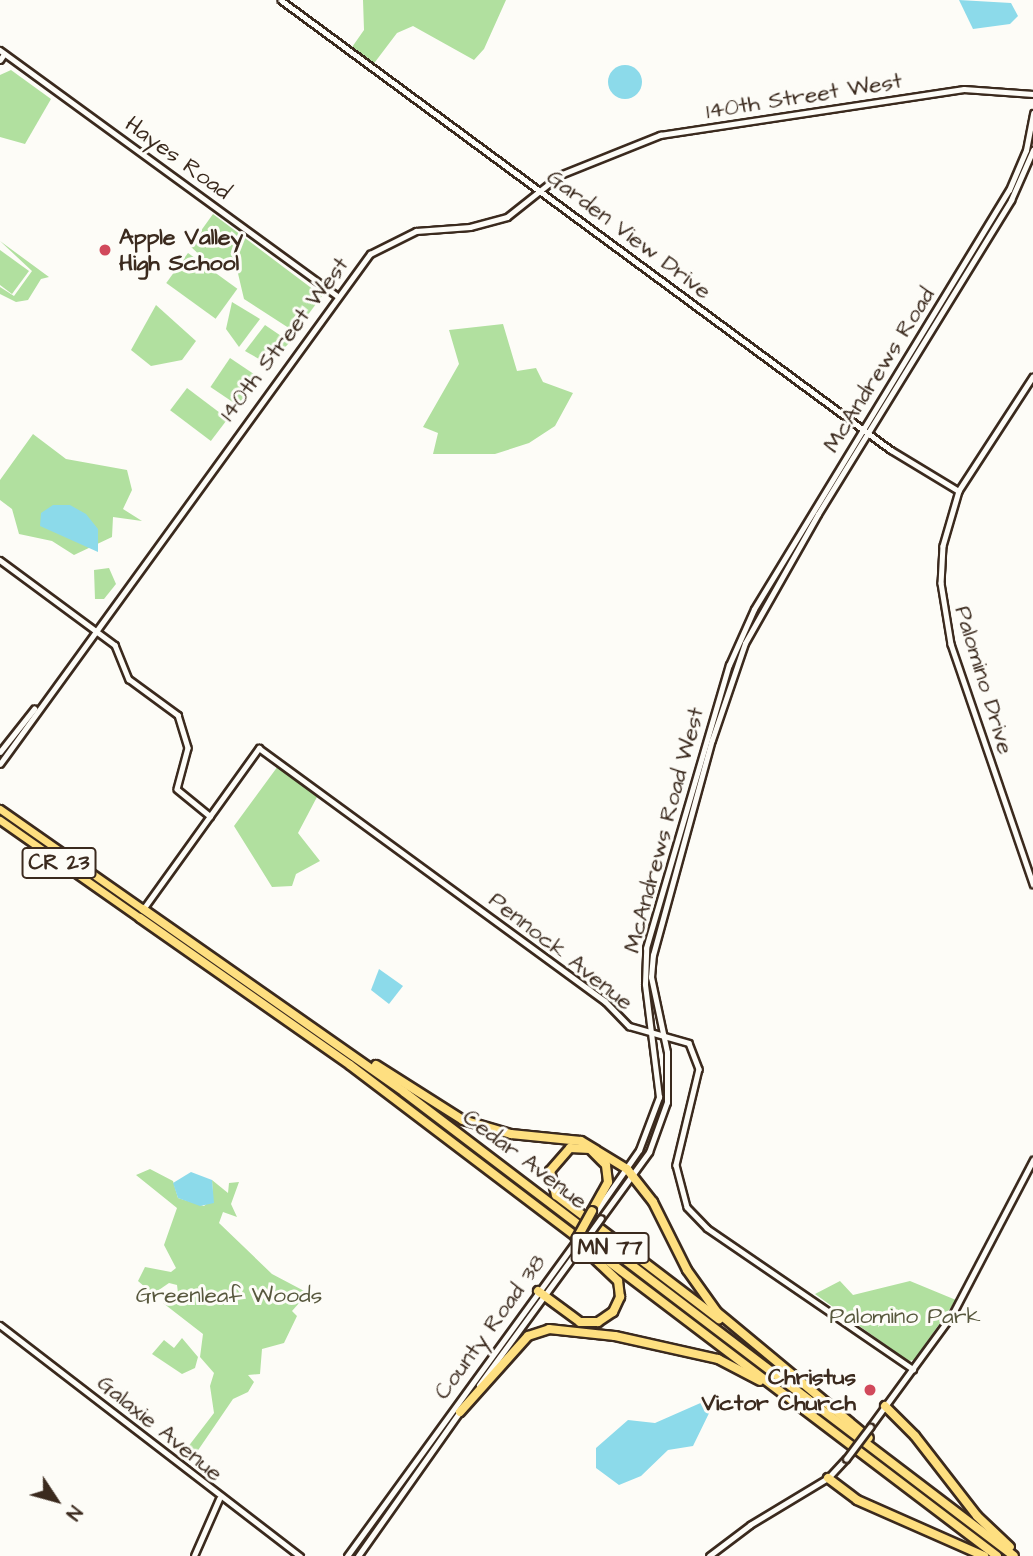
<!DOCTYPE html>
<html>
<head>
<meta charset="utf-8">
<style>
  body { margin:0 }
  #map { position:relative; width:1033px; height:1556px; overflow:hidden; background:#fdfcf7; font-family:"Architects Daughter",sans-serif }
  div>[style] { position:absolute }
  .green>* { inset:0; background:#b1e09f; transform-origin:0 0 }
  .water>* { inset:0; background:#8cdaea }
  .round { border-radius:50% }
  .roads { filter:drop-shadow(2px 0 #3b2a1e) drop-shadow(-2px 0 #3b2a1e) drop-shadow(0 2px #3b2a1e) drop-shadow(0 -2px #3b2a1e) }
  .tertiary>* { height:4.5px; margin:-2.25px; padding:0 2.25px; transform-origin:2.25px; border-radius:2.25px; background:#fdfcf7 }
  .secondary>* { height:5px; margin:-2.5px; padding:0 2.5px; transform-origin:2.5px; border-radius:2.5px; background:#fdfcf7 }
  .trunk>* { height:7px; margin:-3.5px; padding:0 3.5px; transform-origin:3.5px; border-radius:3.5px; background:#fedf80 }
  .motorway>* { height:8px; margin:-4px; padding:0 4px; transform-origin:4px; border-radius:4px; background:#fedf80 }
  .bridges { filter:drop-shadow(2px 0 #3b2a1e) drop-shadow(-2px 0 #3b2a1e) drop-shadow(0 2px #3b2a1e) drop-shadow(0 -2px #3b2a1e) }
  .tertiary-bridge>* { height:4.5px; margin:-2.25px; padding:0 2.25px; transform-origin:2.25px; border-radius:2.25px; background:#fdfcf7 }
  .secondary-bridge>* { height:5px; margin:-2.5px; padding:0 2.5px; transform-origin:2.5px; border-radius:2.5px; background:#fdfcf7 }
  .motorway-bridge>* { height:8px; margin:-4px; padding:0 4px; transform-origin:4px; border-radius:4px; background:#fedf80 }
  .dots>* { width:19px; height:19px; translate:-50% -50%; box-sizing:border-box; border:4px solid #fdfcf7; border-radius:50% }
  span { translate:-50% -50%; white-space:nowrap; text-align:center; line-height:1.15; -webkit-text-stroke:6px #fdfcf7; paint-order:stroke }
  .shield-label span { padding:2px 5px; background:#fdfcf7; border:2px solid; border-radius:5px; -webkit-text-stroke-width:0 }
  .shield-label { font-size:21px; color:#3b2a1e; font-weight:700 }
  .street-label { font-size:23px; color:#3b2a1e }
  .poi-label { font-size:23px; color:#3b2a1e; font-weight:700 }
  .left { translate:0 -50%; text-align:left }
  .right { translate:-100% -50%; text-align:right }
  .park-label { font-size:23px; color:#58583e }
  .north { position:absolute; left:21px; top:1465px; width:70px; height:70px; -webkit-text-stroke:5px #fdfcf7; paint-order:stroke; rotate:126deg; font-size:19px; font-weight:700; line-height:28px; text-align:center; color:#3b2a1e }
  .north::after { content:''; display:block; margin:auto; width:24px; height:32px; background:#3b2a1e; clip-path:polygon(50% 0,100% 100%,50% 72%,0 100%) }
</style>
</head>
<body>
<div id="map">
  <div class="green">
    <div style="clip-path:polygon(363px 0,506px 0,484px 49px,474px 60px,413px 26px,397px 33px,372px 66px,350px 50px,364px 30px)"></div>
    <div style="clip-path:polygon(11px 70px,51px 99px,25px 144px,0 137px,0 75px)"></div>
    <div style="clip-path:polygon(213px 214px,322px 296px,295px 332px,244px 299px,236px 265px,203px 258px,190px 246px)"></div>
    <div style="clip-path:polygon(0 241px,49px 277px,41px 279px,28px 300px,16px 302px,0 294px,0 287px,14px 296px,32px 271px)"></div>
    <div style="clip-path:polygon(0 250px,29px 271px,12px 294px,0 285px)"></div>
    <div style="left:188px;top:253px;width:61px;height:37px;rotate:36deg"></div>
    <div style="clip-path:polygon(232px 302px,260px 319px,239px 347px,226px 329px)"></div>
    <div style="clip-path:polygon(156px 305px,196px 341px,182px 360px,151px 366px,131px 350px)"></div>
    <div style="clip-path:polygon(503px 324px,517px 371px,536px 368px,543px 382px,573px 393px,555px 426px,529px 443px,495px 454px,433px 454px,438px 433px,423px 427px,459px 364px,449px 330px)"></div>
    <div style="clip-path:polygon(265px 325px,290px 342px,275px 358px,259px 359px,245px 351px)"></div>
    <div style="left:230px;top:358px;width:34px;height:35px;rotate:34deg"></div>
    <div style="left:187px;top:388px;width:51px;height:28px;rotate:37deg"></div>
    <div style="clip-path:polygon(33px 434px,66px 459px,127px 470px,132px 490px,123px 509px,142px 521px,113px 517px,112px 537px,74px 555px,52px 541px,19px 534px,12px 509px,0 500px,0 480px)"></div>
    <div style="clip-path:polygon(109px 568px,116px 584px,104px 599px,95px 599px,94px 570px)"></div>
    <div style="clip-path:polygon(278px 766px,317px 797px,298px 833px,320px 861px,296px 874px,292px 886px,272px 887px,234px 826px)"></div>
    <div style="clip-path:polygon(150px 1169px,173px 1181px,178px 1198px,204px 1206px,213px 1198px,212px 1180px,228px 1193px,229px 1183px,239px 1182px,231px 1204px,237px 1217px,223px 1212px,219px 1223px,272px 1274px,308px 1293px,292px 1311px,297px 1316px,284px 1343px,262px 1349px,260px 1374px,248px 1375px,254px 1382px,248px 1392px,233px 1399px,190px 1462px,181px 1456px,214px 1413px,210px 1386px,214px 1373px,200px 1357px,203px 1334px,163px 1303px,166px 1292px,178px 1293px,177px 1285px,169px 1283px,153px 1294px,138px 1281px,145px 1267px,171px 1272px,176px 1268px,164px 1245px,177px 1208px,136px 1175px)"></div>
    <div style="clip-path:polygon(840px 1281px,853px 1295px,910px 1281px,956px 1300px,914px 1360px,908px 1361px,815px 1294px)"></div>
    <div style="clip-path:polygon(182px 1338px,198px 1357px,195px 1368px,182px 1374px,152px 1354px,164px 1340px,174px 1348px)"></div>
  </div>
  <div class="water">
    <div style="clip-path:polygon(959px 0,1011px 3px,1018px 16px,1010px 24px,973px 29px)"></div>
    <div class="round" style="left:608px;top:65px;width:34px;height:34px"></div>
    <div style="clip-path:polygon(53px 505px,70px 505px,86px 514px,98px 529px,98px 552px,40px 526px,41px 513px)"></div>
    <div style="clip-path:polygon(379px 969px,403px 986px,389px 1004px,371px 990px)"></div>
    <div style="clip-path:polygon(191px 1172px,212px 1180px,214px 1203px,200px 1206px,178px 1198px,173px 1183px)"></div>
    <div style="clip-path:polygon(705px 1401px,713px 1405px,693px 1446px,668px 1450px,641px 1476px,619px 1485px,596px 1468px,596px 1448px,628px 1420px,655px 1423px)"></div>
  </div>
  <div class="roads">
    <div class="tertiary">
      <div style="left:281px;top:0;width:758px;rotate:36.42deg"></div>
      <div style="left:891px;top:450px;width:79px;rotate:31.1deg"></div>
      <div style="left:0;top:50px;width:416px;rotate:36.1deg"></div>
      <div style="left:0;top:60px;width:7px;rotate:-56deg"></div>
      <div style="left:1033px;top:377px;width:136px;rotate:123deg"></div>
      <div style="left:959px;top:491px;width:57px;rotate:106.2deg"></div>
      <div style="left:943px;top:546px;width:37px;rotate:93deg"></div>
      <div style="left:941px;top:583px;width:62px;rotate:80.7deg"></div>
      <div style="left:951px;top:644px;width:254px;rotate:71.1deg"></div>
      <div style="left:0;top:560px;width:143px;rotate:36.5deg"></div>
      <div style="left:115px;top:645px;width:37px;rotate:68deg"></div>
      <div style="left:129px;top:679px;width:61px;rotate:36.3deg"></div>
      <div style="left:178px;top:715px;width:34px;rotate:73deg"></div>
      <div style="left:188px;top:748px;width:42px;rotate:105deg"></div>
      <div style="left:177px;top:789px;width:43px;rotate:39.3deg"></div>
      <div style="left:0;top:752px;width:55px;rotate:-51.7deg"></div>
      <div style="left:0;top:764px;width:630px;rotate:-54.04deg"></div>
      <div style="left:370px;top:254px;width:51px;rotate:-26.6deg"></div>
      <div style="left:416px;top:231px;width:54px;rotate:-4.2deg"></div>
      <div style="left:470px;top:227px;width:38px;rotate:-15deg"></div>
      <div style="left:507px;top:217px;width:68px;rotate:-38.4deg"></div>
      <div style="left:560px;top:175px;width:108px;rotate:-21.8deg"></div>
      <div style="left:660px;top:135px;width:307px;rotate:-8.6deg"></div>
      <div style="left:964px;top:89px;width:69px;rotate:4.1deg"></div>
      <div style="left:144px;top:908px;width:197px;rotate:-54.3deg"></div>
      <div style="left:259px;top:748px;width:429px;rotate:36.2deg"></div>
      <div style="left:605px;top:1001px;width:35px;rotate:46deg"></div>
      <div style="left:629px;top:1026px;width:62px;rotate:15.8deg"></div>
      <div style="left:689px;top:1043px;width:28px;rotate:69deg"></div>
      <div style="left:699px;top:1069px;width:99px;rotate:103.5deg"></div>
      <div style="left:676px;top:1165px;width:43px;rotate:75.3deg"></div>
      <div style="left:687px;top:1207px;width:29px;rotate:46deg"></div>
      <div style="left:707px;top:1228px;width:250px;rotate:34.4deg"></div>
      <div style="left:0;top:1325px;width:379px;rotate:37.6deg"></div>
      <div style="left:870px;top:1427px;width:139px;rotate:-53.8deg"></div>
      <div style="left:952px;top:1315px;width:175px;rotate:-62.4deg"></div>
      <div style="left:194px;top:1556px;width:62px;rotate:-66.3deg"></div>
      <div style="left:709px;top:1556px;width:51px;rotate:-37.1deg"></div>
      <div style="left:750px;top:1525px;width:91px;rotate:-31.1deg"></div>
      <div style="left:828px;top:1478px;width:26px;rotate:-47deg"></div>
    </div>
    <div class="secondary">
      <div style="left:595px;top:1213px;width:77px;rotate:-55.1deg"></div>
      <div style="left:639px;top:1150px;width:57px;rotate:-69.3deg"></div>
      <div style="left:659px;top:1097px;width:114px;rotate:-97.1deg"></div>
      <div style="left:645px;top:984px;width:36px;rotate:-88deg"></div>
      <div style="left:646px;top:948px;width:295px;rotate:-73.7deg"></div>
      <div style="left:729px;top:665px;width:61px;rotate:-65.9deg"></div>
      <div style="left:754px;top:609px;width:490px;rotate:-58.7deg"></div>
      <div style="left:1009px;top:190px;width:43px;rotate:-67deg"></div>
      <div style="left:1026px;top:150px;width:38px;rotate:-79deg"></div>
      <div style="left:601px;top:1218px;width:82px;rotate:-54deg"></div>
      <div style="left:649px;top:1152px;width:53px;rotate:-70.2deg"></div>
      <div style="left:667px;top:1102px;width:50px;rotate:-90deg"></div>
      <div style="left:667px;top:1052px;width:77px;rotate:-102deg"></div>
      <div style="left:651px;top:977px;width:22px;rotate:-85deg"></div>
      <div style="left:653px;top:955px;width:223px;rotate:-74.7deg"></div>
      <div style="left:712px;top:740px;width:102px;rotate:-71.2deg"></div>
      <div style="left:745px;top:643px;width:148px;rotate:-60.5deg"></div>
      <div style="left:818px;top:514px;width:369px;rotate:-58.4deg"></div>
      <div style="left:1011px;top:200px;width:55px;rotate:-66.3deg"></div>
      <div style="left:479px;top:1385px;width:162px;rotate:-53.8deg"></div>
      <div style="left:347px;top:1556px;width:388px;rotate:-54deg"></div>
      <div style="left:358px;top:1556px;width:179px;rotate:-54.8deg"></div>
    </div>
    <div class="trunk">
      <div style="left:0;top:809px;width:174px;rotate:35deg"></div>
      <div style="left:0;top:820px;width:171px;rotate:35deg"></div>
    </div>
    <div class="motorway">
      <div style="left:143px;top:909px;width:319px;rotate:35deg"></div>
      <div style="left:404px;top:1092px;width:766px;rotate:37.26deg"></div>
      <div style="left:140px;top:918px;width:256px;rotate:35deg"></div>
      <div style="left:350px;top:1065px;width:812px;rotate:37.19deg"></div>
      <div style="left:376px;top:1065px;width:103px;rotate:32.3deg"></div>
      <div style="left:463px;top:1120px;width:50px;rotate:16.3deg"></div>
      <div style="left:511px;top:1134px;width:70px;rotate:5.7deg"></div>
      <div style="left:581px;top:1141px;width:54px;rotate:31.3deg"></div>
      <div style="left:627px;top:1169px;width:42px;rotate:51.8deg"></div>
      <div style="left:653px;top:1202px;width:76px;rotate:63.4deg"></div>
      <div style="left:687px;top:1270px;width:52px;rotate:54.5deg"></div>
      <div style="left:717px;top:1312px;width:197px;rotate:39.7deg"></div>
      <div style="left:592px;top:1211px;width:33px;rotate:-61deg"></div>
      <div style="left:608px;top:1182px;width:17px;rotate:-97deg"></div>
      <div style="left:606px;top:1165px;width:23px;rotate:-135deg"></div>
      <div style="left:590px;top:1149px;width:20px;rotate:-177deg"></div>
      <div style="left:570px;top:1148px;width:30px;rotate:131deg"></div>
      <div style="left:550px;top:1171px;width:25px;rotate:76deg"></div>
      <div style="left:556px;top:1195px;width:205px;rotate:37.3deg"></div>
      <div style="left:538px;top:1291px;width:52px;rotate:36.4deg"></div>
      <div style="left:580px;top:1322px;width:18px"></div>
      <div style="left:598px;top:1322px;width:18px;rotate:-34deg"></div>
      <div style="left:613px;top:1312px;width:17px;rotate:-65deg"></div>
      <div style="left:620px;top:1297px;width:16px;rotate:-97deg"></div>
      <div style="left:618px;top:1281px;width:51px;rotate:-136.6deg"></div>
      <div style="left:885px;top:1406px;width:42px;rotate:45deg"></div>
      <div style="left:915px;top:1436px;width:101px;rotate:52.2deg"></div>
      <div style="left:977px;top:1516px;width:45px;rotate:43.2deg"></div>
      <div style="left:460px;top:1412px;width:102px;rotate:-48.2deg"></div>
      <div style="left:528px;top:1336px;width:22px;rotate:-18deg"></div>
      <div style="left:549px;top:1329px;width:66px;rotate:6.1deg"></div>
      <div style="left:615px;top:1336px;width:106px;rotate:12.6deg"></div>
      <div style="left:718px;top:1359px;width:47px;rotate:27.6deg"></div>
      <div style="left:828px;top:1478px;width:36px;rotate:37deg"></div>
      <div style="left:857px;top:1500px;width:139px;rotate:23.8deg"></div>
    </div>
  </div>
  <div class="bridges">
    <div class="tertiary-bridge">
      <div style="left:846px;top:1459px;width:40px;rotate:-53deg"></div>
    </div>
    <div class="secondary-bridge">
      <div style="left:575px;top:1254px;width:44px;rotate:-54.2deg"></div>
    </div>
    <div class="motorway-bridge">
      <div style="left:576px;top:1240px;width:33px;rotate:-61deg"></div>
    </div>
  </div>
  <div class="dots">
    <div style="left:105px;top:250px;background:#d1495b"></div>
    <div style="left:870px;top:1390px;background:#d1495b"></div>
  </div>
  <div class="shield-label">
    <span style="left:59px;top:863px">CR 23</span>
    <span style="left:610px;top:1248px">MN 77</span>
  </div>
  <div class="street-label">
    <span style="left:804px;top:96px;rotate:-9deg">140th Street West</span>
    <span style="left:178px;top:158px;rotate:36deg">Hayes Road</span>
    <span style="left:629px;top:234px;rotate:37deg">Garden View Drive</span>
    <span style="left:284px;top:339px;rotate:-53deg">140th Street West</span>
    <span style="left:879px;top:370px;rotate:-58deg">McAndrews Road</span>
    <span style="left:984px;top:680px;rotate:73deg">Palomino Drive</span>
    <span style="left:664px;top:830px;rotate:-75deg">McAndrews Road West</span>
    <span style="left:561px;top:951px;rotate:38deg">Pennock Avenue</span>
    <span style="left:525px;top:1159px;rotate:37deg">Cedar Avenue</span>
    <span style="left:490px;top:1327px;rotate:-54deg">County Road 38</span>
    <span style="left:160px;top:1428px;rotate:39deg">Galaxie Avenue</span>
  </div>
  <div class="poi-label">
    <span class="left" style="left:119px;top:250px">Apple Valley<br>High School</span>
    <span class="right" style="left:856px;top:1390px">Christus<br>Victor Church</span>
  </div>
  <div class="park-label">
    <span style="left:229px;top:1295px">Greenleaf Woods</span>
    <span style="left:905px;top:1316px">Palomino Park</span>
  </div>
  <div class="north">N</div>
</div>
</body>
</html>
